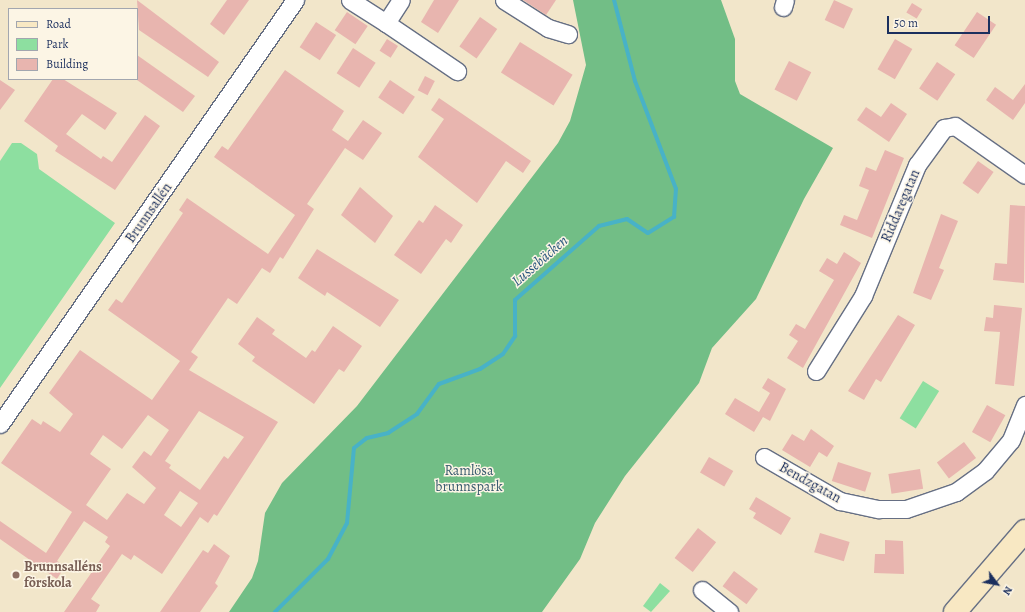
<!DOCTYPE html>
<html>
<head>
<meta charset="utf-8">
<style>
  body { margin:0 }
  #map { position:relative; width:1025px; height:612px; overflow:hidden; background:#f2e6ca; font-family:Alegreya,serif }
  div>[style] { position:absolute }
  .green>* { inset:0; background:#8ddfa0; transform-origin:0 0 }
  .forest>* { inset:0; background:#72be86 }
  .stream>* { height:4px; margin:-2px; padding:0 2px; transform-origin:2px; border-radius:2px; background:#48b2c7 }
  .building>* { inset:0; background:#e8b5af; transform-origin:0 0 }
  .roads { filter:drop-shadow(1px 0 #666f84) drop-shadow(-1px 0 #666f84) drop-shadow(0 1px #666f84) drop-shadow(0 -1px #666f84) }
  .minor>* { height:17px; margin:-8.5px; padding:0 8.5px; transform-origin:8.5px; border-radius:8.5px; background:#fff }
  .secondary>* { height:22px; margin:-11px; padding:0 11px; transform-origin:11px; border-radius:11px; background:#f8e8c3 }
  .dots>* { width:11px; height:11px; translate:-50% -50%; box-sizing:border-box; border:2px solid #fcf5e5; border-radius:50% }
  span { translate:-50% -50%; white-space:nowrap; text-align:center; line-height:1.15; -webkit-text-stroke:3px #fcf5e5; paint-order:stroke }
  .street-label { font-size:14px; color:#1b2f5e }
  .park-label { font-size:14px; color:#385b6e }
  .education-label { font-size:14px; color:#785e54; font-weight:700 }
  .left { translate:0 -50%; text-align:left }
  .water-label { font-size:15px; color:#28567e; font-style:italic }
  .legend { position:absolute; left:8px; top:8px; width:130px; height:72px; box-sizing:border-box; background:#fcf5e5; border:1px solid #a2a6af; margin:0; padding:5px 7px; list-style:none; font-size:12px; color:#1b2f5e }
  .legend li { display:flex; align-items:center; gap:8px; height:20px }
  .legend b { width:20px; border:1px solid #a2a6af }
  .north { position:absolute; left:977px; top:564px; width:40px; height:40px; -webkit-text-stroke:3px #fcf5e5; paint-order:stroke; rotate:122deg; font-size:11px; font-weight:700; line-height:16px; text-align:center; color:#1b2f5e }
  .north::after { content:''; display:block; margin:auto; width:14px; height:18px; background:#1b2f5e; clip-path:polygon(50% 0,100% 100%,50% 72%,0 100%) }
  .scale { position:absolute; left:887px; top:16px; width:103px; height:18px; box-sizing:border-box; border:2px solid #1b2f5e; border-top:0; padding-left:5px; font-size:12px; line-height:14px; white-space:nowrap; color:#1b2f5e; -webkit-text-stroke:3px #fcf5e5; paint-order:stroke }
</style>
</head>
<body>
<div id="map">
  <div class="green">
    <div style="clip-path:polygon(12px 143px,21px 143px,37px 154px,39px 169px,115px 223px,0 388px,0 161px)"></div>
    <div style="left:923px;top:381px;width:19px;height:44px;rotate:32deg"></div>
    <div style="clip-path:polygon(660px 583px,670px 591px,651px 612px,643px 606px)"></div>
  </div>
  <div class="forest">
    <div style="clip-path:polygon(573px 0,721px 0,735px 39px,735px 81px,740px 94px,833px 148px,804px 199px,756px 299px,712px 348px,699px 383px,625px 476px,595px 523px,580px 559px,542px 612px,229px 612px,252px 578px,258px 561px,265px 513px,282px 483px,357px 406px,558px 143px,570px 121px,586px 65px)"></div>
  </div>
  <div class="stream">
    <div style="left:275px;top:612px;width:75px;rotate:-45deg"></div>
    <div style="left:328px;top:559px;width:41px;rotate:-62.2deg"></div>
    <div style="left:347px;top:523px;width:75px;rotate:-84.7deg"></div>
    <div style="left:354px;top:448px;width:16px;rotate:-38deg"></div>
    <div style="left:367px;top:438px;width:22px;rotate:-13deg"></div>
    <div style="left:388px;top:433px;width:35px;rotate:-33deg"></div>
    <div style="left:417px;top:414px;width:37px;rotate:-54deg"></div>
    <div style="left:439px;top:384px;width:44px;rotate:-20.1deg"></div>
    <div style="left:480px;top:369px;width:27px;rotate:-33deg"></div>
    <div style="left:503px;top:354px;width:22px;rotate:-56deg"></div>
    <div style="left:515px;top:336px;width:36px;rotate:-90deg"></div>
    <div style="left:515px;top:300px;width:112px;rotate:-41.4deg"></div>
    <div style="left:599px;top:226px;width:29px;rotate:-14deg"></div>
    <div style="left:627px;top:219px;width:25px;rotate:34deg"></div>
    <div style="left:648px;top:233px;width:31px;rotate:-32deg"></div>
    <div style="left:674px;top:217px;width:28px;rotate:-86deg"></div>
    <div style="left:676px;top:189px;width:116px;rotate:-110.8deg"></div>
    <div style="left:635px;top:81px;width:84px;rotate:-104.5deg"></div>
  </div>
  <div class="building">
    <div style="clip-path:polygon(137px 0,219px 62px,208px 77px,139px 30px)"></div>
    <div style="clip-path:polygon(227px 0,249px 0,224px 35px,210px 24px)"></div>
    <div style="clip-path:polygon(434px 0,459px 0,438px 33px,421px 22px)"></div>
    <div style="clip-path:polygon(523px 0,556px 0,546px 15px)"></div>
    <div style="left:834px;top:0;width:21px;height:22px;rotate:25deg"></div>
    <div style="left:912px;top:3px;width:12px;height:11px;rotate:31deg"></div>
    <div style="left:347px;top:12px;width:25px;height:22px;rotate:34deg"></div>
    <div style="left:977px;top:12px;width:23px;height:40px;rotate:34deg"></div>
    <div style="left:480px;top:17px;width:21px;height:36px;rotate:35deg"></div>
    <div style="left:316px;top:22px;width:24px;height:30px;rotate:33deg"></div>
    <div style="left:387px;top:39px;width:13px;height:14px;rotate:32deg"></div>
    <div style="left:895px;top:39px;width:20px;height:35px;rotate:30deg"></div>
    <div style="left:520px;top:42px;width:62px;height:36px;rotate:32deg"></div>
    <div style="left:353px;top:48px;width:27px;height:30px;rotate:33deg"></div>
    <div style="clip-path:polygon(137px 55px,195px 96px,183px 112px,137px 80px)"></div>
    <div style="left:789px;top:61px;width:25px;height:32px;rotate:27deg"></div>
    <div style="left:937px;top:62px;width:22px;height:32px;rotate:34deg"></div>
    <div style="clip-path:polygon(evenodd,285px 70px,344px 111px,332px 130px,348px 141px,363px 120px,382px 133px,363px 160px,345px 148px,307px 204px,314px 209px,283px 259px,280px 257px,270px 273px,262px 268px,237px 304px,228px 298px,191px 352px,198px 357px,189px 370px,278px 422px,217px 516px,214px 514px,208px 523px,200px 517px,162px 574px,134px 555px,131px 560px,122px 554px,91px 599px,100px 605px,96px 612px,64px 612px,110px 546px,105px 542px,108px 537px,84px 521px,57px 561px,65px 566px,57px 579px,0 539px,0 521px,46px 553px,72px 512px,1px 463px,32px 419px,41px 425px,43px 421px,60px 432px,73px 414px,49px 393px,80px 350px,152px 400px,180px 361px,108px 310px,116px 299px,122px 303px,183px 213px,179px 210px,187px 198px,268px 254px,295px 215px,214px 157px,222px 146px,228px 150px,285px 70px,199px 411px,244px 437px,228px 459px,224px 456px,200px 490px,169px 468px,171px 465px,165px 461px,199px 411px,285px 70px,148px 415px,169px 430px,151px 456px,144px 451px,132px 467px,156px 488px,144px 504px,127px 493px,107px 520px,86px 505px,111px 469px,90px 454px,103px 435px,122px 449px,148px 415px,285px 70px,180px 491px,198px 503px,181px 527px,164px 515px,180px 491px)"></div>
    <div style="left:425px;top:76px;width:11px;height:16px;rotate:27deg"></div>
    <div style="clip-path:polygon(53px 79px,63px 79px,117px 113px,105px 130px,82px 114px,66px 134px,101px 159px,103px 156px,112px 162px,145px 115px,160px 126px,115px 190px,55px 151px,58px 146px,24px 121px)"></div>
    <div style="clip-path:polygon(0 80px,15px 90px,0 110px)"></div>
    <div style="left:390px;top:80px;width:30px;height:21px;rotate:34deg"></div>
    <div style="clip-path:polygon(1025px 84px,1025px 103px,1013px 120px,986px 100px,995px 87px,1013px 100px)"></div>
    <div style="clip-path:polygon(439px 98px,531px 161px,523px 173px,506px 161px,477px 203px,418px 157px,444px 119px,431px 110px)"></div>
    <div style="clip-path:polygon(891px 103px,907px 114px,889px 142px,857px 120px,866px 107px,881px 117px)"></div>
    <div style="clip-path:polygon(885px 150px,904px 158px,872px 238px,840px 225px,844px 215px,857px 220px,869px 190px,859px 186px,866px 167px,876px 171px)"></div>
    <div style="left:978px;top:161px;width:19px;height:27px;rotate:35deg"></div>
    <div style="clip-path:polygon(360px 187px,393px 216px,375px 243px,341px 215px)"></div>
    <div style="clip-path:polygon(435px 205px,463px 225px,451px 243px,446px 239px,421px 274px,394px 255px,419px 220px,423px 223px)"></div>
    <div style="clip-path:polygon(1010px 205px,1025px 206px,1024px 283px,993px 280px,995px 263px,1007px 264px)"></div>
    <div style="clip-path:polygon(941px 214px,958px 221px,939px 268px,944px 270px,931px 300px,913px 293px)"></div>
    <div style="clip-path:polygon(317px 249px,399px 300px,380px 327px,327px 292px,325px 296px,298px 278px)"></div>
    <div style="clip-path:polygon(844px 252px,861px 263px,803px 368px,787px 358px,798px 341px,789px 335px,796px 324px,805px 329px,834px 280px,819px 271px,827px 258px,837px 264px)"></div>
    <div style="clip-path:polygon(994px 305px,1022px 308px,1014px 386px,995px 384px,1000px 332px,984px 331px,986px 317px,993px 318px)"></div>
    <div style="clip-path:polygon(898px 315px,915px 325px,881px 382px,876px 379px,864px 400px,848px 391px)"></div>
    <div style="clip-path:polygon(257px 317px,275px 330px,272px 334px,306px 358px,312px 350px,315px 352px,333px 326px,362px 346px,344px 372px,339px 369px,314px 404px,252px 361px,255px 357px,238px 344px)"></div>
    <div style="clip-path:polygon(768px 378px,786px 389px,770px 421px,763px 417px,754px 432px,725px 414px,735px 398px,759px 412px,770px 393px,762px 388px)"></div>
    <div style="left:987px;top:405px;width:21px;height:31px;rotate:29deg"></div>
    <div style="clip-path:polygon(811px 429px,834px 446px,827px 457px,819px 452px,810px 467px,782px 450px,792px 434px,804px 441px)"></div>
    <div style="left:964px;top:442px;width:20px;height:34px;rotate:53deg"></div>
    <div style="left:709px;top:457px;width:28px;height:18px;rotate:30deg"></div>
    <div style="left:838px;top:462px;width:35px;height:20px;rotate:18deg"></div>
    <div style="left:920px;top:469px;width:20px;height:32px;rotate:81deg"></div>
    <div style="clip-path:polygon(756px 497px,791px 518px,781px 535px,753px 518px,756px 513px,749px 509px)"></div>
    <div style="left:698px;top:528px;width:23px;height:38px;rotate:38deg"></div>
    <div style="left:820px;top:533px;width:31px;height:20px;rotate:17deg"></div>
    <div style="clip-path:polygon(885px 540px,903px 541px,904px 574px,874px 573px,875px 554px,885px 554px)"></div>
    <div style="clip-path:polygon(214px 544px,230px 556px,215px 583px,218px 586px,200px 612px,160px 612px,203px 550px,208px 553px)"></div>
    <div style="left:734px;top:571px;width:30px;height:19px;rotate:37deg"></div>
  </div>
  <div class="roads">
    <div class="minor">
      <div style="left:350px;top:0;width:43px;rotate:32.6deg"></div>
      <div style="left:386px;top:23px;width:27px;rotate:-57deg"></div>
      <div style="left:504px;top:0;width:52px;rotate:32.5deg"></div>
      <div style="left:548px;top:28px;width:21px;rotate:17deg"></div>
      <div style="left:783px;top:7px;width:7px;rotate:-74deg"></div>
      <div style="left:386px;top:23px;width:86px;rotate:34.1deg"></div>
      <div style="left:816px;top:371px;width:89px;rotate:-57.9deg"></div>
      <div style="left:863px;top:296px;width:142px;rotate:-67.6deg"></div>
      <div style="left:917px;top:165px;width:46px;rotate:-53.9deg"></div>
      <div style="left:944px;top:128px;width:11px;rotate:-10deg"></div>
      <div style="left:955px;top:126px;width:85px;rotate:35deg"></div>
      <div style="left:0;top:424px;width:517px;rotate:-55.17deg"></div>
      <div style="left:764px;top:457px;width:88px;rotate:30.1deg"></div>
      <div style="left:840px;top:501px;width:40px;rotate:12deg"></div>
      <div style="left:879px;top:509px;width:27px"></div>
      <div style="left:906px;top:509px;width:53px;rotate:-18.8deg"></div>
      <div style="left:956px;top:492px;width:36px;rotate:-36deg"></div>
      <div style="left:985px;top:471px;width:40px;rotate:-50deg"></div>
      <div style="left:1011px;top:440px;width:38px;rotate:-68deg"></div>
      <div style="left:702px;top:590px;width:35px;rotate:39deg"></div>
    </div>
    <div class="secondary">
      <div style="left:955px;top:612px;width:107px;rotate:-49.2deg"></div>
    </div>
  </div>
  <div class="dots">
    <div style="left:16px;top:575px;background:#8d6e63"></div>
  </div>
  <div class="street-label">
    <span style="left:901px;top:206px;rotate:-67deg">Riddaregatan</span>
    <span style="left:149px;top:213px;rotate:-55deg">Brunnsallén</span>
    <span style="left:810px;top:483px;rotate:29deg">Bendzgatan</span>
  </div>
  <div class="park-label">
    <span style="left:469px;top:479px">Ramlösa<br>brunnspark</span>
  </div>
  <div class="education-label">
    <span class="left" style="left:24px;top:575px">Brunnsalléns<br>förskola</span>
  </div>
  <div class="water-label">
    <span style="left:540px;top:261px;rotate:-41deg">Lussebäcken</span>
  </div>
  <ul class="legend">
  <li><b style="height:5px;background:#f8e8c3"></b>Road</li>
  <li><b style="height:11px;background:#8ddfa0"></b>Park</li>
  <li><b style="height:11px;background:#e8b5af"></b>Building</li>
  </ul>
  <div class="north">N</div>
  <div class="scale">50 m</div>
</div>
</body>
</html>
